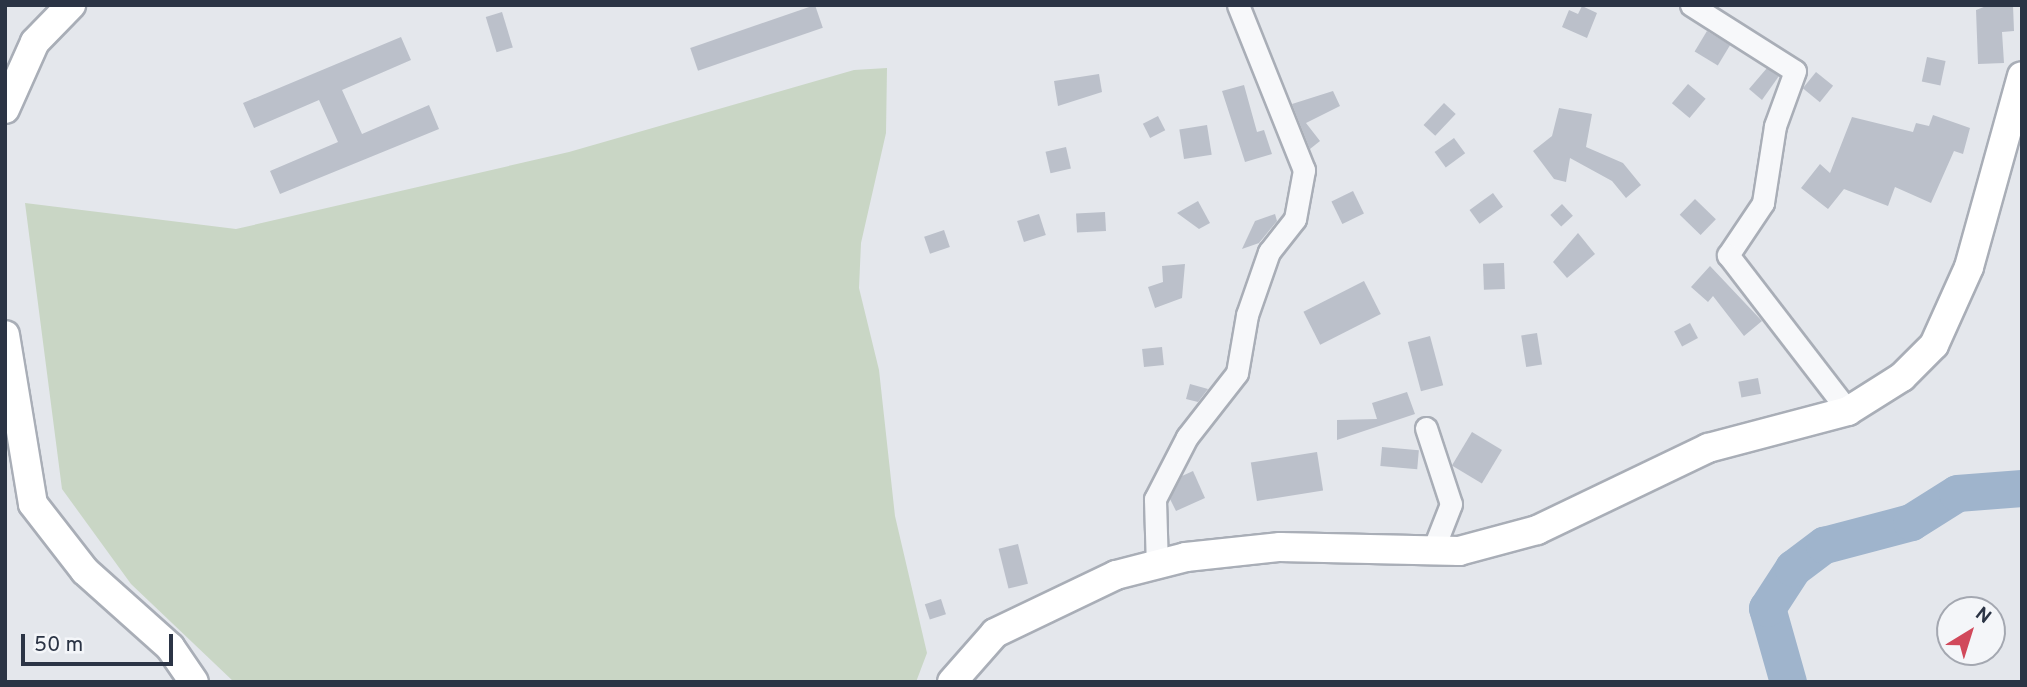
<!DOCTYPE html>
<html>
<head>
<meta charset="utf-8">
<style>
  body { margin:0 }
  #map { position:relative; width:2027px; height:687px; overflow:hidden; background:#e4e7ec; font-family:Overpass,sans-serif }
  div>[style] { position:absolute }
  .green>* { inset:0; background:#c9d6c5 }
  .river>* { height:37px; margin:-18.5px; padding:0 18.5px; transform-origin:18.5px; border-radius:18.5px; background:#9fb4cc }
  .building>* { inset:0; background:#bbc0ca; transform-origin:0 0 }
  .roads { filter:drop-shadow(2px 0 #a9aeb7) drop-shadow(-2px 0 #a9aeb7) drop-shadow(0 2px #a9aeb7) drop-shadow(0 -2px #a9aeb7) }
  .minor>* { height:21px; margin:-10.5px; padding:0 10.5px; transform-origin:10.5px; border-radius:10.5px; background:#f7f8fa }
  .major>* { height:28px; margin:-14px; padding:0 14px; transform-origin:14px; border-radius:14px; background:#fff }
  span { translate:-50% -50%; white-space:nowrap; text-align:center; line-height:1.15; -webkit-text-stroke:5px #f4f6f9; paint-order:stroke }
  .frame { position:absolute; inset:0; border:7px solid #2b3445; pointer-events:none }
  .north { position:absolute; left:1936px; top:596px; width:70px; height:70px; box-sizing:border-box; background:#f4f6f9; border:2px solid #a4a8b1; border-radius:50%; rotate:38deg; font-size:19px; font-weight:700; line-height:28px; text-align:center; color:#2b3445 }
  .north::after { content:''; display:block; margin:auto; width:24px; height:32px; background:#d1495b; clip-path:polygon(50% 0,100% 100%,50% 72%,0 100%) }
  .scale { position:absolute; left:21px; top:634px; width:152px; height:32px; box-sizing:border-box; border:4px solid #2b3445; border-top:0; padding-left:9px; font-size:21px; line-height:24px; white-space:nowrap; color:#2b3445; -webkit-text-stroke:5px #f4f6f9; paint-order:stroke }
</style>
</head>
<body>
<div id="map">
  <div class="green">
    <div style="clip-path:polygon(887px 68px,886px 133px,861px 243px,859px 288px,879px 370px,895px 516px,927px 653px,916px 682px,234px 682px,131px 584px,62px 489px,25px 203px,236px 229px,569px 152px,854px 70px)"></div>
  </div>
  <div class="river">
    <div style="left:1788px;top:682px;width:77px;rotate:-105.8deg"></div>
    <div style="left:1767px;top:608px;width:48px;rotate:-57deg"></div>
    <div style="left:1793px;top:568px;width:39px;rotate:-37deg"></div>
    <div style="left:1824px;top:545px;width:90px;rotate:-14.8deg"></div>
    <div style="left:1911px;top:522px;width:54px;rotate:-32.2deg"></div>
    <div style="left:1957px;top:493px;width:65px;rotate:-4.4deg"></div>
  </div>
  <div class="building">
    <div style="left:815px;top:5px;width:24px;height:132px;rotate:71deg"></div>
    <div style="clip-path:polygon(1989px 5px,2013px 5px,2014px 31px,2002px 32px,2004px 63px,1978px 64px,1976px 10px)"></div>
    <div style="clip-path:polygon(1582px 6px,1597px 13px,1587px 38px,1562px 27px,1569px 10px,1578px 14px)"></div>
    <div style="left:502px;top:12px;width:37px;height:17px;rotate:73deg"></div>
    <div style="left:1707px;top:31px;width:27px;height:24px;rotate:31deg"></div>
    <div style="clip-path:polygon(401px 37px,411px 60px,342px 90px,362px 134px,429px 105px,439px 129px,280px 194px,270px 171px,338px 142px,319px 100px,254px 128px,243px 103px)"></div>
    <div style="left:1927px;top:57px;width:19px;height:25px;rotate:12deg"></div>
    <div style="clip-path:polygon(1767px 68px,1779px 76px,1762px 100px,1749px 89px)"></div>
    <div style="left:1816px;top:72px;width:22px;height:21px;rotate:39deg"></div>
    <div style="clip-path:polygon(1099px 74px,1102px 92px,1058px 106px,1054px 81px)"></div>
    <div style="left:1688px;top:84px;width:23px;height:25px;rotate:40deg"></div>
    <div style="clip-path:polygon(1244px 85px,1257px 132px,1264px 130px,1272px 154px,1245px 162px,1222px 91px)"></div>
    <div style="clip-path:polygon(1333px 91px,1340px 106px,1306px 123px,1320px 141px,1310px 149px,1292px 104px)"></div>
    <div style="left:1444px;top:103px;width:16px;height:30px;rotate:43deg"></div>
    <div style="clip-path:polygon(1559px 108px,1592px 114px,1586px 147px,1623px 163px,1641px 185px,1626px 198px,1612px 181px,1570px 158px,1566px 182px,1554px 179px,1533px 151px,1552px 136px)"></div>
    <div style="clip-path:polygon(1933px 115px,1970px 128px,1963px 154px,1954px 151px,1931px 203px,1895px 187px,1888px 206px,1844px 189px,1828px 209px,1801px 188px,1820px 164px,1830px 173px,1852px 117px,1913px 132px,1916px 123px,1929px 126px)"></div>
    <div style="left:1158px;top:116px;width:16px;height:17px;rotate:63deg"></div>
    <div style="left:1207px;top:125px;width:30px;height:28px;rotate:81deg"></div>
    <div style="left:1454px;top:138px;width:19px;height:24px;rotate:54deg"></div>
    <div style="left:1066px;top:147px;width:22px;height:21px;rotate:77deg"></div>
    <div style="left:1353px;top:191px;width:25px;height:24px;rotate:64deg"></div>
    <div style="left:1493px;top:193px;width:17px;height:29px;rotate:54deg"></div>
    <div style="left:1695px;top:199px;width:29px;height:22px;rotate:44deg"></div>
    <div style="clip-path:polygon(1198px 201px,1210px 223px,1199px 229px,1177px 213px)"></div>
    <div style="left:1562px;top:204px;width:16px;height:16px;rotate:47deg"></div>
    <div style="left:1105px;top:212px;width:19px;height:29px;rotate:87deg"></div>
    <div style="left:1039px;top:214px;width:22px;height:23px;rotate:72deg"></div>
    <div style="clip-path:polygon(1275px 214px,1277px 221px,1259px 243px,1242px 249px,1255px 221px)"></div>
    <div style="left:944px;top:230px;width:18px;height:21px;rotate:71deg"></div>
    <div style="clip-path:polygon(1578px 233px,1595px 254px,1567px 278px,1553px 262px)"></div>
    <div style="left:1504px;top:263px;width:26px;height:21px;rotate:88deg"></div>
    <div style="clip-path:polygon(1185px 264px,1182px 298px,1155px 308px,1148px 287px,1163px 282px,1162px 266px)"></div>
    <div style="clip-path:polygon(1710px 266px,1762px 321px,1744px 336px,1713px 296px,1708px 302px,1691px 287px)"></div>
    <div style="left:1364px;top:281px;width:37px;height:68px;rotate:63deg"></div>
    <div style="left:1690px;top:323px;width:17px;height:18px;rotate:62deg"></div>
    <div style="left:1537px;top:333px;width:32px;height:16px;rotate:81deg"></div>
    <div style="left:1430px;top:336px;width:51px;height:23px;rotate:75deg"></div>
    <div style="left:1162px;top:347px;width:18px;height:20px;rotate:84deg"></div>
    <div style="left:1758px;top:378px;width:16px;height:20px;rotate:79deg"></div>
    <div style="clip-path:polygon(1190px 384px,1208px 389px,1198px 402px,1186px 399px)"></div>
    <div style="clip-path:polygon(1407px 392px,1415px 414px,1337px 440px,1337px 420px,1377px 419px,1372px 403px)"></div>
    <div style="left:1472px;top:432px;width:35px;height:39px;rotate:31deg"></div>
    <div style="left:1382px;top:447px;width:37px;height:19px;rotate:5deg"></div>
    <div style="left:1317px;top:452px;width:39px;height:67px;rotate:81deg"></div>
    <div style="clip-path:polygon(1193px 471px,1205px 498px,1176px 511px,1170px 499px,1182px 476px)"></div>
    <div style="left:1018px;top:544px;width:41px;height:20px;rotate:76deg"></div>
    <div style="left:941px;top:599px;width:16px;height:17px;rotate:72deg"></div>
  </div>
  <div class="roads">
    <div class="minor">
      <div style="left:1691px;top:5px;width:123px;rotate:32.4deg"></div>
      <div style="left:1795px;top:71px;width:59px;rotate:110deg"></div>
      <div style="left:1775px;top:126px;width:78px;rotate:98.9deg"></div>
      <div style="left:1763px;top:203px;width:63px;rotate:123.9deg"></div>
      <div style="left:1728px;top:255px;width:197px;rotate:52.4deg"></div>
      <div style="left:1426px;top:428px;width:80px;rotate:71.8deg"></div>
      <div style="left:1451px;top:504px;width:49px;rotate:111.4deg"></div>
      <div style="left:1157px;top:567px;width:68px;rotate:-91.7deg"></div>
      <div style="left:1155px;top:499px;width:70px;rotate:-62.7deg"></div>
      <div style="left:1187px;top:437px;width:81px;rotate:-52deg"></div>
      <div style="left:1237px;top:373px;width:59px;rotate:-80.2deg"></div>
      <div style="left:1247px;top:315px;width:67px;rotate:-70.8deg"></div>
      <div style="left:1269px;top:252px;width:42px;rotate:-51.8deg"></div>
      <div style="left:1295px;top:219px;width:50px;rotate:-79.6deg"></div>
      <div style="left:1304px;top:170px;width:178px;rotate:-111.8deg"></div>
    </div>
    <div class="major">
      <div style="left:5px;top:109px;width:73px;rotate:-65.9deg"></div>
      <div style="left:35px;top:42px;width:52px;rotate:-45.8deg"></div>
      <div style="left:5px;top:335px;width:171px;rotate:80.6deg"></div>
      <div style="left:33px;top:504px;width:85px;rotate:52.2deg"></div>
      <div style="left:85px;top:571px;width:114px;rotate:41.8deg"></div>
      <div style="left:170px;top:647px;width:42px;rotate:55.6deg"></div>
      <div style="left:952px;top:682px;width:65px;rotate:-48.7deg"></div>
      <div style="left:995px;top:633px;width:134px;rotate:-25.6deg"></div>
      <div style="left:1116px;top:575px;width:72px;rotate:-14.4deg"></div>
      <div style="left:1186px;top:557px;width:95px;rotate:-6.1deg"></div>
      <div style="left:1280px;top:547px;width:179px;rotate:1.3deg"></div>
      <div style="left:1459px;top:551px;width:81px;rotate:-15.1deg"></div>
      <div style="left:1537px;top:530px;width:190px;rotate:-25.6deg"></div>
      <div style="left:1708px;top:448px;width:145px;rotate:-14.8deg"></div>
      <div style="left:1848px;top:411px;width:64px;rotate:-32.2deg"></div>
      <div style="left:1902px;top:377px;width:45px;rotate:-45deg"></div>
      <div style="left:1934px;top:345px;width:85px;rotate:-65.8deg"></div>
      <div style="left:1969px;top:267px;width:198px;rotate:-74.5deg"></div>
    </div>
  </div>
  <div class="frame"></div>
  <div class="north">N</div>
  <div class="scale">50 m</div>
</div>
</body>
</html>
